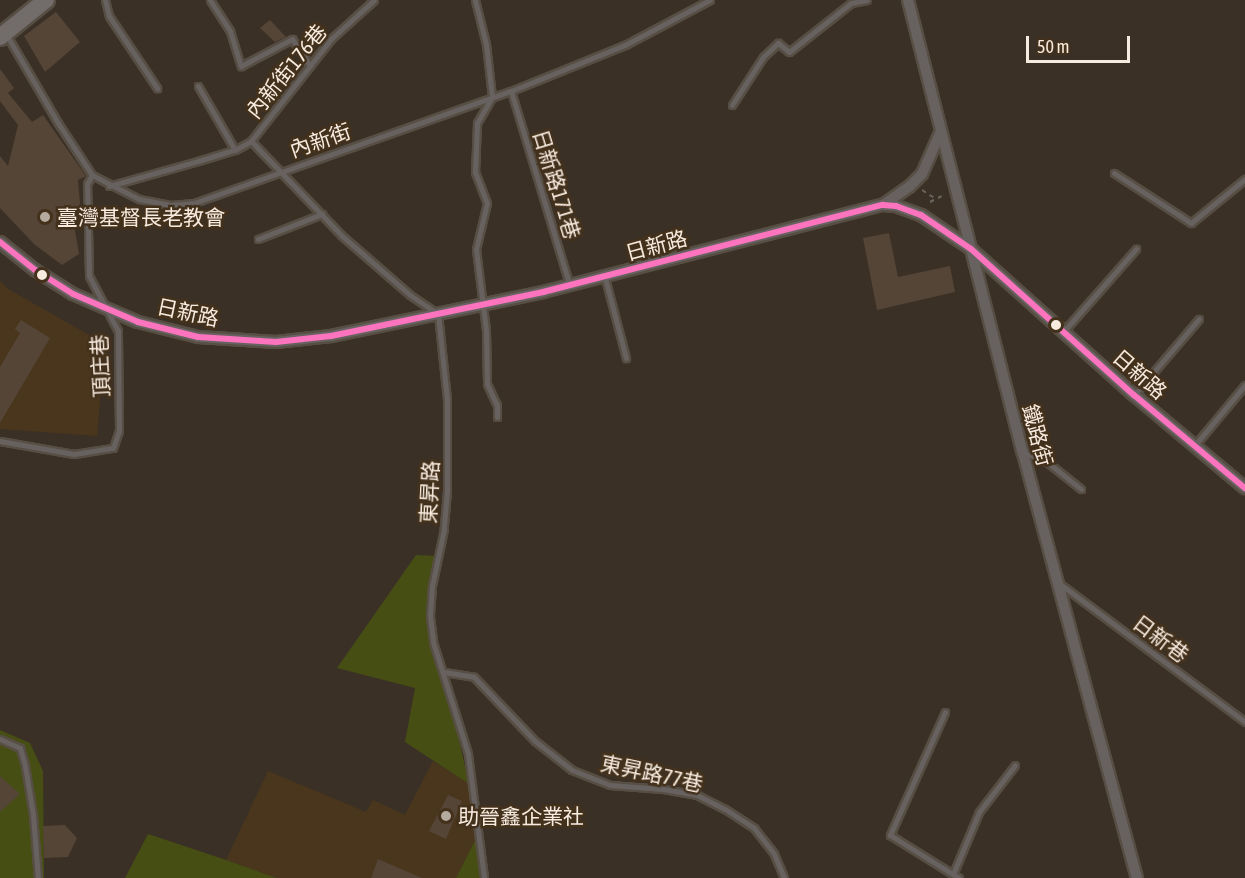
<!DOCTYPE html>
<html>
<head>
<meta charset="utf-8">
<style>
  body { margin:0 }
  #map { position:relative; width:1245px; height:878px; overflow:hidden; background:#3a3025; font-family:"Asap Condensed","Noto Sans TC",sans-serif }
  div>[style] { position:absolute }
  .built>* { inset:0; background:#4a361d }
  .green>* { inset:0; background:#464e14 }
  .building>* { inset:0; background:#554537 }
  .path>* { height:2px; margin-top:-1px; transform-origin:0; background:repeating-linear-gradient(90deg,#6c6661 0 4.5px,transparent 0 9px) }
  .roads { filter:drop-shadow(2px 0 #574e44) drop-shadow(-2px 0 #574e44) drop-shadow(0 2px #574e44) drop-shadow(0 -2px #574e44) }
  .lane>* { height:5px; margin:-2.5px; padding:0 2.5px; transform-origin:2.5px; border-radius:2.5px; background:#676260 }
  .street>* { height:10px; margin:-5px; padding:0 5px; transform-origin:5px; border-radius:5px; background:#676260 }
  .secondary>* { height:16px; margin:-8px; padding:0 8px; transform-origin:8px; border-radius:8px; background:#726c6b }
  .bus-1>* { height:6px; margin:-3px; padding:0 3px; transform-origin:3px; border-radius:3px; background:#fc73be }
  .dots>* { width:16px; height:16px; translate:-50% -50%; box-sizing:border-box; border:3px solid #43311c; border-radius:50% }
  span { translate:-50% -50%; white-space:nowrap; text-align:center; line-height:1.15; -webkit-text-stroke:5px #43311c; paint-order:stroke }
  .street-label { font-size:21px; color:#f7ebdf }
  .poi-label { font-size:21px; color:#f7ebdf }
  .left { translate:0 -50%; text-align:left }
  .scale { position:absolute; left:1026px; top:36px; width:104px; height:27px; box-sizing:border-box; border:3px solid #f7ebdf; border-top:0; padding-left:8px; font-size:18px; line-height:21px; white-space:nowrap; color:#f7ebdf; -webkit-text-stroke:4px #43311c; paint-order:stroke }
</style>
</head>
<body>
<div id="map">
  <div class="built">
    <div style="clip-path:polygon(0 281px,8px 289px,105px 344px,97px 436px,0 429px)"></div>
    <div style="clip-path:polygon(433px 761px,469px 784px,475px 840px,456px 878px,277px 878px,226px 860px,268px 771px,366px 812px,373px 800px,405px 815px)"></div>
  </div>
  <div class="green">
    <div style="clip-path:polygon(416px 555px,439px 556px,431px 616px,469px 784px,405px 742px,415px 688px,337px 668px)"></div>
    <div style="clip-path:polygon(0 730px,30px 743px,43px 771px,44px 878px,0 878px)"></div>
    <div style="clip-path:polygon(148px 834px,226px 860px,277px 878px,125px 878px)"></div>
    <div style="clip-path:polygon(475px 840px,483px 878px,456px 878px)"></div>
  </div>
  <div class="building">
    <div style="clip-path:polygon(56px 12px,80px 42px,45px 72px,24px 36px)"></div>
    <div style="clip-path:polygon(270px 20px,286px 37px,275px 42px,260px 28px)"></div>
    <div style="clip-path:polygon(0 69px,14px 88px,8px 93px,32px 122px,43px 115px,86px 176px,78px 180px,81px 214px,73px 219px,79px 254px,62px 265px,34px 244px,0 208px,0 156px,8px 166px,18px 125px,0 101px)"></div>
    <div style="clip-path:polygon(889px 233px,898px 277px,950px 266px,955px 292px,877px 310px,863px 238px)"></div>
    <div style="clip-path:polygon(21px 320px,50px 338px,0 423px,0 367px,20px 333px,15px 329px)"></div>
    <div style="clip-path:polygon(0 776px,20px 794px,0 812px)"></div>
    <div style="clip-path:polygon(448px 795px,462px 801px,446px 839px,429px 831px)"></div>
    <div style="clip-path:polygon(65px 825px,77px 838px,68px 857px,44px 858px,43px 826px)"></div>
    <div style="clip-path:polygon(378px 859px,422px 878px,371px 878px)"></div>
  </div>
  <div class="path">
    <div style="left:922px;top:190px;width:17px;rotate:33deg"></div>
    <div style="left:930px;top:202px;width:13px;rotate:-27deg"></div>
  </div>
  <div class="roads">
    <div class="lane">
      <div style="left:105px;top:0;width:16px;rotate:76deg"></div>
      <div style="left:109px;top:16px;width:87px;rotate:56.3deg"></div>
      <div style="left:210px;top:0;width:37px;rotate:57deg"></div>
      <div style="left:230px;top:31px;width:37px;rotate:73deg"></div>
      <div style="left:241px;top:66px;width:58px;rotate:-27.9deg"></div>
      <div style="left:292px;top:39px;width:32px;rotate:56deg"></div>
      <div style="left:475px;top:0;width:45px;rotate:76deg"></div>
      <div style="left:486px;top:44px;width:53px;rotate:83.5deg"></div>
      <div style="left:492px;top:97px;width:30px;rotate:120deg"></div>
      <div style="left:477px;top:123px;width:49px;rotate:92.3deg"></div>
      <div style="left:475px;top:172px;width:33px;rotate:69deg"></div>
      <div style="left:487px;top:203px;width:47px;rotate:103.4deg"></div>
      <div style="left:476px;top:249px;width:83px;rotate:83deg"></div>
      <div style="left:486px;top:331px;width:53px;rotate:88.9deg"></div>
      <div style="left:487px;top:384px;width:23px;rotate:65deg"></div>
      <div style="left:497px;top:405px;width:12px;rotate:90deg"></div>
      <div style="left:6px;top:34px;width:103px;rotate:59.7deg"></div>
      <div style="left:58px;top:123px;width:62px;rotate:56.8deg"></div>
      <div style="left:92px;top:175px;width:53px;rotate:27.1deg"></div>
      <div style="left:139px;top:199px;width:33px;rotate:11deg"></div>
      <div style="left:171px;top:205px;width:23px;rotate:-5deg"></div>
      <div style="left:194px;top:203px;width:336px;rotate:-19.5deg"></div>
      <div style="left:511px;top:91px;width:123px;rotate:-22deg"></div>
      <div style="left:625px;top:45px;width:96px;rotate:-27.9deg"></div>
      <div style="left:198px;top:86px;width:74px;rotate:60deg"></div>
      <div style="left:511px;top:91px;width:204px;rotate:73.2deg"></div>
      <div style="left:732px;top:105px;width:57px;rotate:-57.1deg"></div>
      <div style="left:763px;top:57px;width:21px;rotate:-43deg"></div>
      <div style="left:778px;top:43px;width:14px;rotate:39deg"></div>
      <div style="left:789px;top:52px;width:79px;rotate:-38.3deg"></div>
      <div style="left:851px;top:3px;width:16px;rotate:-11deg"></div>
      <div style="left:251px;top:141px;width:130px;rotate:46.2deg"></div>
      <div style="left:341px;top:235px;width:91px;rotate:41deg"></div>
      <div style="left:410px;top:295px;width:34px;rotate:34deg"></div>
      <div style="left:438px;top:314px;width:85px;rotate:84deg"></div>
      <div style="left:447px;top:399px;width:92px;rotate:90deg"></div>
      <div style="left:447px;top:491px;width:38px;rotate:95deg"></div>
      <div style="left:444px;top:529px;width:58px;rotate:101.9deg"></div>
      <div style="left:432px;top:586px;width:30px;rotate:94deg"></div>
      <div style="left:430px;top:616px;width:26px;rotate:83deg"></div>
      <div style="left:433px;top:642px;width:117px;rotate:72.6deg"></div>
      <div style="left:468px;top:754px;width:125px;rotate:82.6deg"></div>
      <div style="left:1114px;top:173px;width:92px;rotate:33deg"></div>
      <div style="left:1191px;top:223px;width:70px;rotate:-39.2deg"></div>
      <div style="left:109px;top:186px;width:92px;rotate:-15.7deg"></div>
      <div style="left:198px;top:161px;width:39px;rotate:-17deg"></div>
      <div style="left:235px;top:150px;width:18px;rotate:-29deg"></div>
      <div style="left:251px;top:141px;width:130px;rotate:-51.9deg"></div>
      <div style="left:331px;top:39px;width:58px;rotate:-42.2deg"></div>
      <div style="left:258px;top:239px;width:69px;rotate:-21.3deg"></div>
      <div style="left:605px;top:278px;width:83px;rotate:75.3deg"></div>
      <div style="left:1063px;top:332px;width:111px;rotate:-48.7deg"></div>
      <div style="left:1134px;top:395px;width:100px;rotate:-49.5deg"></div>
      <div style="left:0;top:441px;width:75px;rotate:10deg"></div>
      <div style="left:74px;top:454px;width:39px;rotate:-9deg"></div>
      <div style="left:113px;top:448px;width:18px;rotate:-71deg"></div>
      <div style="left:119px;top:431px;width:100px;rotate:-90.6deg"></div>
      <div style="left:118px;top:331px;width:62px;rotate:-117.8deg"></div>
      <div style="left:89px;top:276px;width:92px;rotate:-91.2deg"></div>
      <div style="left:87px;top:184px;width:10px;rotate:-61deg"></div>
      <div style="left:1195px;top:445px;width:78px;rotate:-50.2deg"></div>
      <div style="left:1025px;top:454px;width:17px;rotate:13deg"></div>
      <div style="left:1042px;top:458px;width:50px;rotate:38.5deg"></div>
      <div style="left:1060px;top:584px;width:231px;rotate:36.7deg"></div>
      <div style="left:444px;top:672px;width:30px;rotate:9deg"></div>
      <div style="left:474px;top:677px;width:88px;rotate:46.4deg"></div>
      <div style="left:535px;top:741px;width:47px;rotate:38.1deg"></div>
      <div style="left:572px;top:770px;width:41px;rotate:21.5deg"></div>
      <div style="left:610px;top:785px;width:53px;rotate:4.3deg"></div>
      <div style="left:663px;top:789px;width:35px;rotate:10deg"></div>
      <div style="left:697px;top:795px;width:31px;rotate:27deg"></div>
      <div style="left:725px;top:809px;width:35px;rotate:33deg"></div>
      <div style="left:754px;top:828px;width:33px;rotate:52deg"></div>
      <div style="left:774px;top:854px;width:26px;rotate:67deg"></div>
      <div style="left:945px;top:712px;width:135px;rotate:114.1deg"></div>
      <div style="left:890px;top:835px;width:81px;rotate:31.9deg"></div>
      <div style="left:0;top:739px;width:22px;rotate:24deg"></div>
      <div style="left:20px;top:748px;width:19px;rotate:74deg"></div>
      <div style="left:25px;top:766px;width:50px;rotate:80.7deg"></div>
      <div style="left:33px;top:815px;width:63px;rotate:85.5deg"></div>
      <div style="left:953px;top:874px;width:67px;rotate:-67.2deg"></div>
      <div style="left:979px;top:812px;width:59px;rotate:-52.5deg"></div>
    </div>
    <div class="street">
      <div style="left:908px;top:0;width:467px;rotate:75.8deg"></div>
      <div style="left:1023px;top:453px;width:440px;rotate:75deg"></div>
      <div style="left:883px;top:205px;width:32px;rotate:-35deg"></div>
      <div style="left:909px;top:187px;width:18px;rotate:-45deg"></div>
      <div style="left:922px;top:174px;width:47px;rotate:-66.2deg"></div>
      <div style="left:0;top:242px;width:45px;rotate:38.7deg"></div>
      <div style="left:35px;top:270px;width:45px;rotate:32.3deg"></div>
      <div style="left:73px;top:294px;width:71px;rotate:23.3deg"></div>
      <div style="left:138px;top:322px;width:62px;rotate:14deg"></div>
      <div style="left:198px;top:337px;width:78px;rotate:3.7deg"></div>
      <div style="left:276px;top:342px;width:55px;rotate:-6.2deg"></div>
      <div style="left:331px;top:336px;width:217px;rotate:-11.7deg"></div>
      <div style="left:543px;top:292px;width:351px;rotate:-14.4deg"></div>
      <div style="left:883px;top:205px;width:13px;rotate:4deg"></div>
      <div style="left:896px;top:206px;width:27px;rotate:20deg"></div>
      <div style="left:921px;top:215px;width:60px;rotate:34.2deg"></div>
      <div style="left:971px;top:249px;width:219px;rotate:41.9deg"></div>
      <div style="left:1134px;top:395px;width:145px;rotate:40deg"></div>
    </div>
    <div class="secondary">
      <div style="left:0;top:37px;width:59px;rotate:-38.8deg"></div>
    </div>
  </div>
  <div class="bus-1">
    <div style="left:0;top:242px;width:45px;rotate:38.7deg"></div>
    <div style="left:35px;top:270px;width:45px;rotate:32.3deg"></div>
    <div style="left:73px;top:294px;width:71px;rotate:23.3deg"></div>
    <div style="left:138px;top:322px;width:62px;rotate:14deg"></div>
    <div style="left:198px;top:337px;width:78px;rotate:3.7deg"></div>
    <div style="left:276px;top:342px;width:55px;rotate:-6.2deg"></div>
    <div style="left:331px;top:336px;width:217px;rotate:-11.7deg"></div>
    <div style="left:543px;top:292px;width:351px;rotate:-14.4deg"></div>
    <div style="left:883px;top:205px;width:13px;rotate:4deg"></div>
    <div style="left:896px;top:206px;width:27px;rotate:20deg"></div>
    <div style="left:921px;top:215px;width:60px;rotate:34.2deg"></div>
    <div style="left:971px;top:249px;width:219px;rotate:41.9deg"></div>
    <div style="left:1134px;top:395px;width:145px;rotate:40deg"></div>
  </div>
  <div class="dots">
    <div style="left:45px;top:217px;background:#b5aa9e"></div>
    <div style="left:42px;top:275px;background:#f7ebdf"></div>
    <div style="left:1056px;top:325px;background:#f7ebdf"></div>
    <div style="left:446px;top:816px;background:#b5aa9e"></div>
  </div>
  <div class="street-label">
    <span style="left:286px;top:71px;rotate:-51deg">內新街176巷</span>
    <span style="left:320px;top:140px;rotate:-19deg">內新街</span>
    <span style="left:557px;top:184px;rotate:73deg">日新路171巷</span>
    <span style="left:656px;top:245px;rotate:-15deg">日新路</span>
    <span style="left:188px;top:312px;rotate:12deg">日新路</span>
    <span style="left:100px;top:366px;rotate:-93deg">頂庄巷</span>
    <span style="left:1140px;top:374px;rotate:41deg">日新路</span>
    <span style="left:1038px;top:435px;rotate:75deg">鐵路街</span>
    <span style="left:429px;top:492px;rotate:-87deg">東昇路</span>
    <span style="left:1161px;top:638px;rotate:37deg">日新巷</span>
    <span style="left:652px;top:773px;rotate:12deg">東昇路77巷</span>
  </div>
  <div class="poi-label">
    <span class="left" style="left:57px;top:217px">臺灣基督長老教會</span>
    <span class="left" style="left:458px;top:816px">助晉鑫企業社</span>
  </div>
  <div class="scale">50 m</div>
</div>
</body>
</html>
